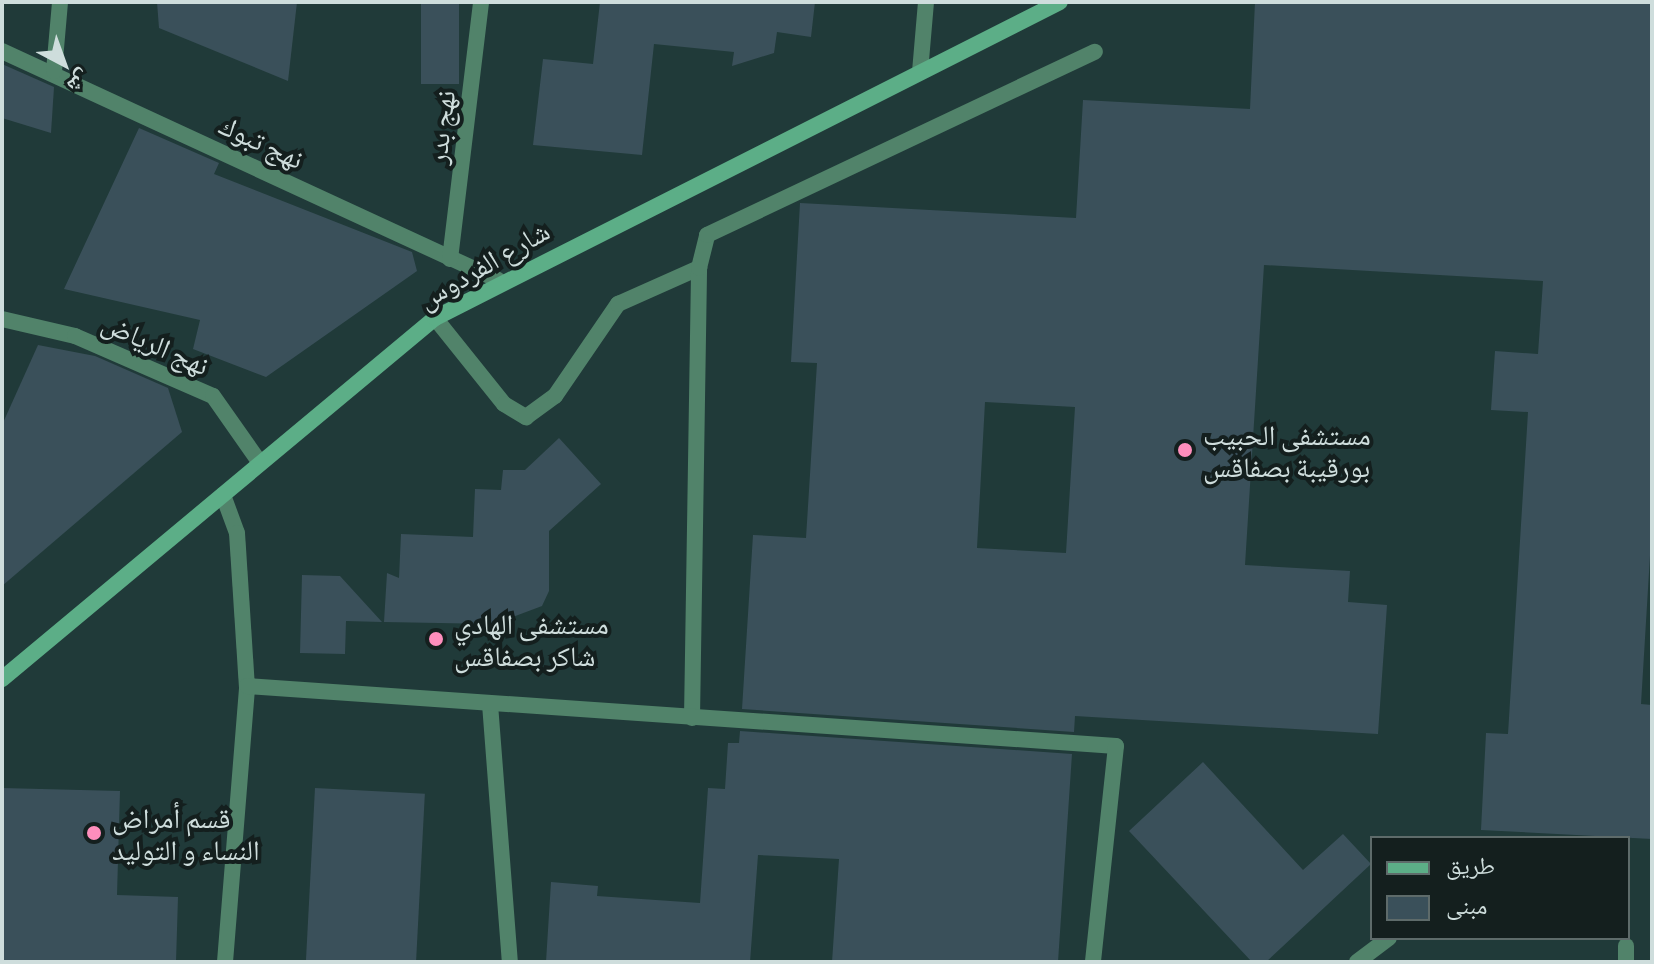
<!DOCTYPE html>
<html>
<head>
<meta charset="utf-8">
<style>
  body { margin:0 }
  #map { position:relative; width:1654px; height:964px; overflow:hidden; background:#203a39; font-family:Commissioner,"Noto Naskh Arabic",sans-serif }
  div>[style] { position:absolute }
  .building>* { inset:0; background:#3a505a; transform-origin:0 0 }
  .lane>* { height:16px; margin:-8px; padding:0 8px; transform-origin:8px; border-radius:8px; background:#51836a }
  .street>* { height:16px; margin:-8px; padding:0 8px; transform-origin:8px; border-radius:8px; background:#51836a }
  .secondary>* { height:16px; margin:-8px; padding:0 8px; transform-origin:8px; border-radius:8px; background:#5cae87 }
  .dots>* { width:22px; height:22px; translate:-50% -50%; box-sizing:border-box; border:4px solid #141f1e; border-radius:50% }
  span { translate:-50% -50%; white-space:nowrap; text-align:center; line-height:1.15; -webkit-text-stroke:8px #141f1e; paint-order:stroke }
  .street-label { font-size:28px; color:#cedddc }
  .poi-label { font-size:28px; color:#cedddc }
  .left { translate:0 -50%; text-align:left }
  .frame { position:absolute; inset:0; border:4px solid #cedddc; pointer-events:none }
  .legend { position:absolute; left:1370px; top:836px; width:260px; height:104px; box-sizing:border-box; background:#141f1e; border:2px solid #5e6b6a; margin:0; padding:10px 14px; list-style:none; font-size:24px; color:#cedddc }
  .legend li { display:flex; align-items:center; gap:16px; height:40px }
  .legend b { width:40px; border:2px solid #5e6b6a }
  .north { position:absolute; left:24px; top:24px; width:80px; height:80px; -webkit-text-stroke:6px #141f1e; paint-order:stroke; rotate:139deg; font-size:22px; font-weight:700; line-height:32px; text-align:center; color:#cedddc }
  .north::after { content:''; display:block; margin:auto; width:28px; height:36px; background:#cedddc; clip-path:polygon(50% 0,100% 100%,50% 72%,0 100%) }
</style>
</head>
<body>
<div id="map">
  <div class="building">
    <div style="clip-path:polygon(157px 2px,297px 2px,288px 81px,159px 28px)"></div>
    <div style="left:421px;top:2px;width:38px;height:82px"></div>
    <div style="clip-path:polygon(600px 2px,815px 2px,811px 37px,777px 32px,774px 53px,732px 66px,734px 52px,654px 44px,642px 155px,533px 145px,543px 59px,593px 64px)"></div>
    <div style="clip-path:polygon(evenodd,1255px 2px,1652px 2px,1652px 523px,1641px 704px,1652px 705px,1652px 839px,1481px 830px,1486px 733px,1508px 734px,1528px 412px,1491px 410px,1495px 351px,1538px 354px,1543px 281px,1264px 265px,1245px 565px,1350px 571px,1348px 602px,1387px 605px,1378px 734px,1075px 716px,1074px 732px,742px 709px,753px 535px,806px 538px,817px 363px,791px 362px,800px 203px,1076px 218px,1083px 100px,1250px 109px,1255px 2px,985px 402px,1075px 407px,1066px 553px,977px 548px,985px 402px)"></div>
    <div style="clip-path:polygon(2px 64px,54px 87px,51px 133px,2px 118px)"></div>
    <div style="clip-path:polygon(139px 128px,219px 163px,214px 174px,412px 252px,417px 271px,266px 377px,193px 349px,200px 320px,64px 289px)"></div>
    <div style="clip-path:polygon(38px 345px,95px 356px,168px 388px,182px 432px,2px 586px,2px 425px)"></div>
    <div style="clip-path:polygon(559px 438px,601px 484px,549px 531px,549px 591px,542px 606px,494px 624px,384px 622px,387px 573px,399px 578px,401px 534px,473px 537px,475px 489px,501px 490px,503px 470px,525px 470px)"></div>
    <div style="clip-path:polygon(302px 575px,340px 576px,382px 622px,346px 621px,345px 654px,300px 653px)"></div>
    <div style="clip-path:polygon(740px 731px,1072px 754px,1058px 962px,832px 962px,839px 859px,758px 855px,750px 962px,546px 962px,551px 882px,598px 886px,597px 896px,700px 903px,708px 788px,725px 789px,728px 743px,739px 743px)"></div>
    <div style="clip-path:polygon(1203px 762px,1303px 870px,1343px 834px,1371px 864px,1266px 962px,1252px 962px,1129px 831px)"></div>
    <div style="clip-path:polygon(2px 788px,120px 791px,117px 895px,178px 897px,176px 962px,2px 962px)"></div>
    <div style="left:315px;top:788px;width:110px;height:174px;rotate:3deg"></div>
  </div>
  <div class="lane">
    <div style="left:435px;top:318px;width:110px;rotate:51.3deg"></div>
    <div style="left:504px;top:404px;width:26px;rotate:31deg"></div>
    <div style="left:526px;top:417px;width:36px;rotate:-36deg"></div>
    <div style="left:555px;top:396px;width:112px;rotate:-55.6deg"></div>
    <div style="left:618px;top:304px;width:89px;rotate:-24deg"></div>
    <div style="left:223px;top:495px;width:40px;rotate:69.8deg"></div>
    <div style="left:237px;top:533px;width:153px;rotate:86.3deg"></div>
    <div style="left:490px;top:704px;width:259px;rotate:85.6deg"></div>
    <div style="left:692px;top:718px;width:450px;rotate:-89.1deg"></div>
    <div style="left:699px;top:268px;width:34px;rotate:-76deg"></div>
    <div style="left:707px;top:235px;width:429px;rotate:-25.3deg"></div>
    <div style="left:1626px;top:946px;width:16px;rotate:90deg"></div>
    <div style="left:225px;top:962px;width:277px;rotate:-85.4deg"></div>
    <div style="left:247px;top:686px;width:871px;rotate:3.95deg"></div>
    <div style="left:1116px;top:746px;width:217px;rotate:96.1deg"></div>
    <div style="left:1357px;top:962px;width:40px;rotate:-37deg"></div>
  </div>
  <div class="street">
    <div style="left:2px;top:51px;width:546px;rotate:24.78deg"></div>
    <div style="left:54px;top:71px;width:69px;rotate:-85deg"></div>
    <div style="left:920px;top:72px;width:70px;rotate:-85.1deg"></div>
    <div style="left:450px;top:259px;width:259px;rotate:-83.1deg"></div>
    <div style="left:2px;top:319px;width:75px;rotate:13.1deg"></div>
    <div style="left:75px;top:336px;width:150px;rotate:23.5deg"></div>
    <div style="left:213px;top:396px;width:78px;rotate:54.9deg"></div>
  </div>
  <div class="secondary">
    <div style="left:2px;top:679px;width:564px;rotate:-39.82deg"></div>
    <div style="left:435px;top:318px;width:700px;rotate:-26.82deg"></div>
  </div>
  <div class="dots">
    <div style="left:1185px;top:450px;background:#fe8ebc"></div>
    <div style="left:436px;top:639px;background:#fe8ebc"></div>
    <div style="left:94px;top:833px;background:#fe8ebc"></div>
  </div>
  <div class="street-label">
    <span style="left:440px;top:127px;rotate:-83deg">نهج بدر</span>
    <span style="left:262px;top:141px;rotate:25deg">نهج تبوك</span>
    <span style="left:483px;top:264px;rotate:-30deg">شارع الفردوس</span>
    <span style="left:156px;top:343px;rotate:24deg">نهج الرياض</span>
  </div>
  <div class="poi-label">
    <span class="left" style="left:1203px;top:450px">مستشفى الحبيب<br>بورقيبة بصفاقس</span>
    <span class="left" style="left:454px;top:639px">مستشفى الهادي<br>شاكر بصفاقس</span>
    <span class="left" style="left:112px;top:833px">قسم أمراض<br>النساء و التوليد</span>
  </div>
  <div class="frame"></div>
  <ul class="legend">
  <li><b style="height:10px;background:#5cae87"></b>طريق</li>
  <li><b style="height:22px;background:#3a505a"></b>مبنى</li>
  </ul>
  <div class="north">ش</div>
</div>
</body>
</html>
